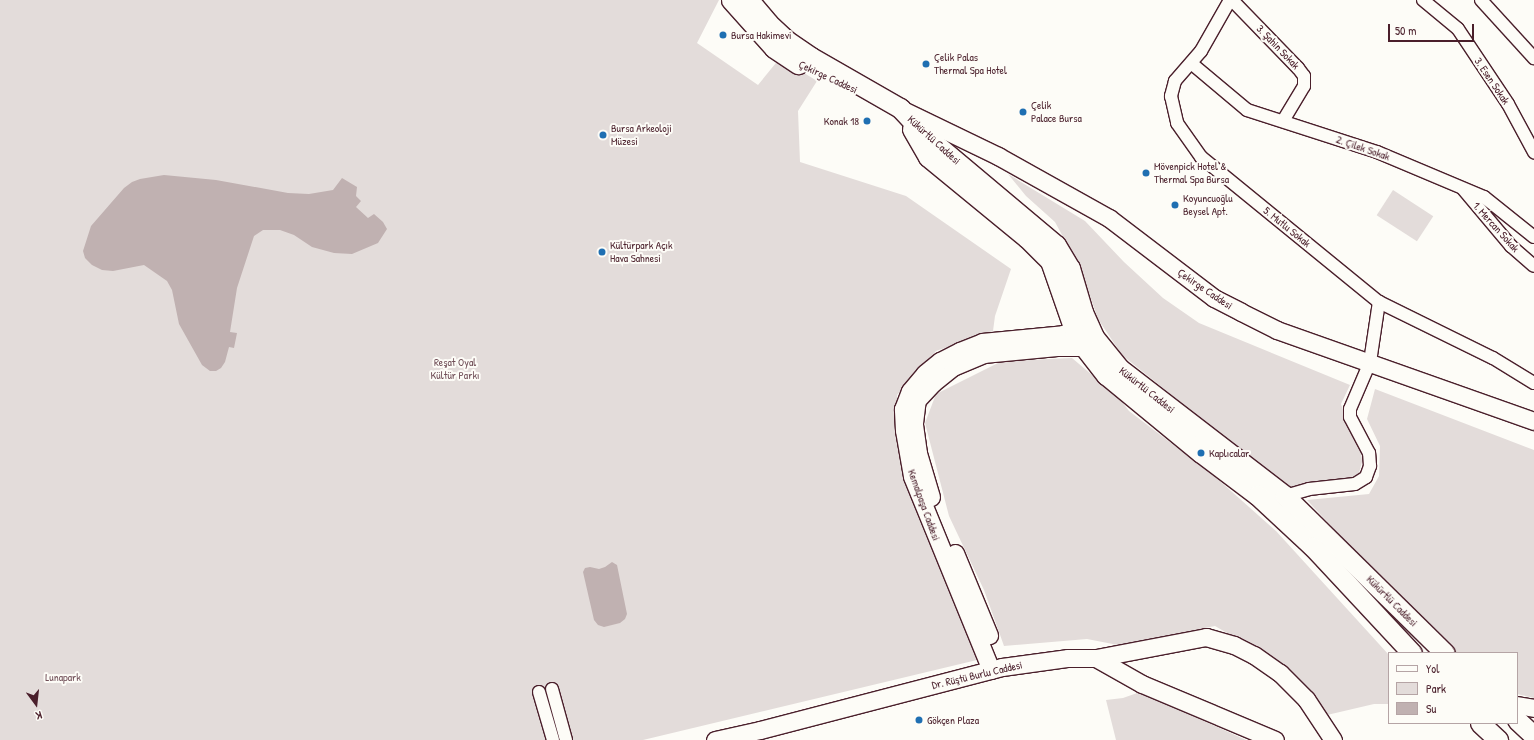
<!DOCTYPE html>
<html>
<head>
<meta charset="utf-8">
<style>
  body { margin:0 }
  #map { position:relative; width:1534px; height:740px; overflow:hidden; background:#fdfcf7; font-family:"Patrick Hand",sans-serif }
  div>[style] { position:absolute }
  .green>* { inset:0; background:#e3dcda; transform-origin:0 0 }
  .water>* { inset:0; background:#c0b1b1 }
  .roads { filter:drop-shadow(1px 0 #4a1f2b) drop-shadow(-1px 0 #4a1f2b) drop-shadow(0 1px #4a1f2b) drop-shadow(0 -1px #4a1f2b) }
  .street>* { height:12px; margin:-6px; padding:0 6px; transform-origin:6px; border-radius:6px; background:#fdfcf7 }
  .secondary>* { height:17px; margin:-8.5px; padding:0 8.5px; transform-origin:8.5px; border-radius:8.5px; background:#fdfcf7 }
  .primary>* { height:19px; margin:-9.5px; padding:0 9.5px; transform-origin:9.5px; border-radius:9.5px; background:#fdfcf7 }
  .dots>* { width:11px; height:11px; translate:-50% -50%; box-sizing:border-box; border:2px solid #fdfcf7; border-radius:50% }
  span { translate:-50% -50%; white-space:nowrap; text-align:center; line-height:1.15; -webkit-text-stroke:4px #fdfcf7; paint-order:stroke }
  .poi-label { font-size:11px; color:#4a1f2b }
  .left { translate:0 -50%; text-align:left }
  .right { translate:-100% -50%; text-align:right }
  .street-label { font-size:11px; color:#4a1f2b }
  .park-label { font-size:11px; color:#704e57 }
  .legend { position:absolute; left:1388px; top:652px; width:130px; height:72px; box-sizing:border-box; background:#fdfcf7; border:1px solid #b5a4a5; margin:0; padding:5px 7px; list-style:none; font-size:12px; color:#4a1f2b }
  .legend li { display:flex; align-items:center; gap:8px; height:20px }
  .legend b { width:20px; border:1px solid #b5a4a5 }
  .north { position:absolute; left:16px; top:684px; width:40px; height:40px; -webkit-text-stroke:3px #fdfcf7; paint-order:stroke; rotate:165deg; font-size:11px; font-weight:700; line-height:16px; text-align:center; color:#4a1f2b }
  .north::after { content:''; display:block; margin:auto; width:14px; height:18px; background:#4a1f2b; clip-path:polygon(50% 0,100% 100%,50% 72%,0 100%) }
  .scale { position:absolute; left:1388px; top:24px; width:86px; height:18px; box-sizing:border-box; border:2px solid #4a1f2b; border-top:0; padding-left:5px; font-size:12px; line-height:14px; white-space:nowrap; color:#4a1f2b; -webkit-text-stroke:3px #fdfcf7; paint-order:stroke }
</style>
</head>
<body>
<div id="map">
  <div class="green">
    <div style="clip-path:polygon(0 0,719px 0,697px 43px,758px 85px,780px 58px,817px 81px,798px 111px,800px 162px,906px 196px,1011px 269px,995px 316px,993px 331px,936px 351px,897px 395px,897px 433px,904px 474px,915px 509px,977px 660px,643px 740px,0 740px)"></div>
    <div style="clip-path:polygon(1008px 174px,1085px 221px,1124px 262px,1163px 298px,1199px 323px,1350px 385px,1341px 404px,1348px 424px,1361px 448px,1362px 462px,1359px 473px,1348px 479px,1318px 481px,1288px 489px,1122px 355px,1098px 319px,1081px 270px,1055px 222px,1026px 196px)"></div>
    <div style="left:1393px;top:190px;width:48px;height:30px;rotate:33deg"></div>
    <div style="clip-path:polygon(1072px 358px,1118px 397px,1129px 411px,1213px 475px,1276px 531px,1389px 655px,1389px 704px,1374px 704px,1327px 715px,1306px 686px,1260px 652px,1215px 626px,1118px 645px,1087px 639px,1004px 646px,984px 590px,949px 516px,925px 423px,936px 394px,1002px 361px)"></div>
    <div style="clip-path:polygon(1375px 389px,1534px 450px,1534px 698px,1517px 694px,1517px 653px,1456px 653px,1356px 553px,1307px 500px,1369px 494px,1379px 476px,1380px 446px,1367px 419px)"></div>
    <div style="clip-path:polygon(1140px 692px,1246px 740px,1116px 740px,1106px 700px,1123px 698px)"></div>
  </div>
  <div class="water">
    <div style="clip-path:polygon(164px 175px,216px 180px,288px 193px,309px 194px,333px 190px,342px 178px,357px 187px,356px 196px,361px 201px,356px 207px,368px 218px,374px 214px,383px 222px,387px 229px,378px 243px,352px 254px,334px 253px,312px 247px,294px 235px,280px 230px,263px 230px,254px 236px,237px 288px,230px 332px,237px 333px,234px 348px,229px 347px,225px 362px,221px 368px,216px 371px,210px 371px,202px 365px,179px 324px,172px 290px,167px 281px,144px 265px,113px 271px,102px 270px,92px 265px,85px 258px,83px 251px,91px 226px,124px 188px,132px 182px,140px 179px)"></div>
    <div style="clip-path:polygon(612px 562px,617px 565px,627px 614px,625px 619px,620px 623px,604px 627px,598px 625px,594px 620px,583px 572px,585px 568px,590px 567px,599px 569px,605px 567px)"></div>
  </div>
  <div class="roads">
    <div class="street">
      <div style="left:1230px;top:0;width:59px;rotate:119.6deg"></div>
      <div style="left:1201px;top:51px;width:40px;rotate:131deg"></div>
      <div style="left:1175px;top:81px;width:16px;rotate:105deg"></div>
      <div style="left:1171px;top:96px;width:28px;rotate:77deg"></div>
      <div style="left:1177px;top:123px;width:42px;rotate:54.8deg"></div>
      <div style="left:1201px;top:157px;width:230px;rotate:39.2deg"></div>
      <div style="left:1379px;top:302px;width:127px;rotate:26.2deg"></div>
      <div style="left:1493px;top:358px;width:48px;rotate:31.4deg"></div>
      <div style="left:1232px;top:0;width:95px;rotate:45.9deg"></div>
      <div style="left:1298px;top:68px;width:10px;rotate:53deg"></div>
      <div style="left:1304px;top:76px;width:10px;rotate:90deg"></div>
      <div style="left:1304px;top:86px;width:41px;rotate:121deg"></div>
      <div style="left:1423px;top:0;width:45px;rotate:39.6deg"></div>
      <div style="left:1458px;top:29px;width:90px;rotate:56.3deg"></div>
      <div style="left:1508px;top:104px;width:55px;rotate:61.6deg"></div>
      <div style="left:1481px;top:0;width:79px;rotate:47.6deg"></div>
      <div style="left:1191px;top:63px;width:73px;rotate:40deg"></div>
      <div style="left:1247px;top:110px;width:137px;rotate:17.9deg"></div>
      <div style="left:1377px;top:152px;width:116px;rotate:22.8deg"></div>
      <div style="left:1484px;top:197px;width:64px;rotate:38.7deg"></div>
      <div style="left:1463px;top:189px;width:75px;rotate:49.9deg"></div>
      <div style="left:1511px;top:246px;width:30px;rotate:41deg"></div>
      <div style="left:1285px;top:496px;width:25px;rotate:-16deg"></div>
      <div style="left:1309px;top:489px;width:46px;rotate:-6.2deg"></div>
      <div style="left:1355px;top:484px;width:13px;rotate:-32deg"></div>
      <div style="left:1366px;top:477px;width:12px;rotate:-70deg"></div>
      <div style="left:1370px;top:466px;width:13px;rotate:-94deg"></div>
      <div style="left:1369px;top:453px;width:41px;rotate:-117.8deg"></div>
      <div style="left:1350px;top:417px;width:8px;rotate:-90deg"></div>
      <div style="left:1350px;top:409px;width:51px;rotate:-66.9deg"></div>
      <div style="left:1370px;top:362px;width:61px;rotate:-81.5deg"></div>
      <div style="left:552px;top:689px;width:53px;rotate:74.6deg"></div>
      <div style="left:539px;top:692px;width:50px;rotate:73.7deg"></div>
    </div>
    <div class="secondary">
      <div style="left:903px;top:110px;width:106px;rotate:25.8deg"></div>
      <div style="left:998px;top:156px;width:127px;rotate:29.2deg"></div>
      <div style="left:1109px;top:218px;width:132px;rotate:37.3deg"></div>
      <div style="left:1214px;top:298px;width:30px;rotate:27deg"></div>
      <div style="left:1241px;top:312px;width:40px;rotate:26.6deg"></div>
      <div style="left:1277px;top:330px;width:273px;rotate:19.5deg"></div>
      <div style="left:931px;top:497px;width:46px;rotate:-106.5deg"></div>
      <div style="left:918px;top:453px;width:30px;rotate:-98deg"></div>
      <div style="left:914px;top:423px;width:23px;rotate:-83deg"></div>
      <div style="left:917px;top:400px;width:23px;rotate:-47deg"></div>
      <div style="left:933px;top:383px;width:26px;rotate:-39deg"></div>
      <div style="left:953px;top:367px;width:33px;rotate:-23deg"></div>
      <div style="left:983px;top:354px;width:74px;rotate:-5.4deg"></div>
      <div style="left:1057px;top:347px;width:27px"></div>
      <div style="left:1084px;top:347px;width:11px;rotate:15deg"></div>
      <div style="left:955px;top:553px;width:89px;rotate:67.5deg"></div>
      <div style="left:1096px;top:658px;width:112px;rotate:-10.8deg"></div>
      <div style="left:1206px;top:637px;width:29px;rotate:16deg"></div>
      <div style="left:1234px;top:645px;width:22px;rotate:27deg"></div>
      <div style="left:1254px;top:655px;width:32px;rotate:35deg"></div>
      <div style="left:1280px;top:673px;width:37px;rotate:45deg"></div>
      <div style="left:1306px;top:699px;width:49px;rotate:56.6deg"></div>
      <div style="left:991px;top:670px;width:209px;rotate:-112.2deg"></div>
      <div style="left:912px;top:476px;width:47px;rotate:-99.9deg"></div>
      <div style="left:904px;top:430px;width:21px;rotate:-93deg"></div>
      <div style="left:903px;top:409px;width:19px;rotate:-69deg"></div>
      <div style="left:910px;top:391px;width:23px;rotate:-50deg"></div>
      <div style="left:925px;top:373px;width:19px;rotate:-39deg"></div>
      <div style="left:940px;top:361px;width:22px;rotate:-27deg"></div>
      <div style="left:960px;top:351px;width:24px;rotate:-22deg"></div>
      <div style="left:982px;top:342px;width:81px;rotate:-5.6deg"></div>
      <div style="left:1063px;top:334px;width:12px;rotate:-20deg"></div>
      <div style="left:1074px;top:330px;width:8px;rotate:-45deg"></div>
      <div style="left:1080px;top:324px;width:5px;rotate:-79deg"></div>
      <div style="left:1517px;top:705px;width:17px;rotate:10deg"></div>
      <div style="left:715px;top:740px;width:46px;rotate:-12.5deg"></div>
      <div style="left:760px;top:730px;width:250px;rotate:-14.6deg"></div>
      <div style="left:1002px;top:667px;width:67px;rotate:-7.8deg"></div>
      <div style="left:1068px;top:658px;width:28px"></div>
      <div style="left:1096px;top:658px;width:53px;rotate:29.5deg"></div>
      <div style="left:1142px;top:684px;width:144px;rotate:22.8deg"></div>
    </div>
    <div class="primary">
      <div style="left:731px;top:0;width:64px;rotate:48.1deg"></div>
      <div style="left:774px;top:48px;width:29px;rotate:34deg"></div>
      <div style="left:749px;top:0;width:30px;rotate:50deg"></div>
      <div style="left:768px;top:23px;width:25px;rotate:43deg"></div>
      <div style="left:786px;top:40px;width:30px;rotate:34deg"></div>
      <div style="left:811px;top:57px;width:103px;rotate:29.8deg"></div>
      <div style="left:900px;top:108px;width:37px;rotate:47deg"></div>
      <div style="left:925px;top:135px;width:171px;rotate:40deg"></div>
      <div style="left:1056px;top:245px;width:27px;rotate:59deg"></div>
      <div style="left:1070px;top:268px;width:46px;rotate:73.5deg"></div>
      <div style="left:1083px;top:312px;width:27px;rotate:66deg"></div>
      <div style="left:1094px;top:337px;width:40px;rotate:51deg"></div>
      <div style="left:1119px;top:368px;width:210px;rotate:37.6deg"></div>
      <div style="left:1285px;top:496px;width:224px;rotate:44.5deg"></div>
      <div style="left:912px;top:129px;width:32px;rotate:60deg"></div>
      <div style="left:928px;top:157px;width:128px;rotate:39.3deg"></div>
      <div style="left:1027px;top:238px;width:33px;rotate:45deg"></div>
      <div style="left:1050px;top:261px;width:73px;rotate:70.8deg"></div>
      <div style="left:1074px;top:330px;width:20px;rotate:60deg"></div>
      <div style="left:1084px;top:347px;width:36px;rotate:52deg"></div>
      <div style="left:1106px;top:375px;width:123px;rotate:39.4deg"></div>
      <div style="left:1201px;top:453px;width:70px;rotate:36.9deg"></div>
      <div style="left:1257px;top:495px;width:76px;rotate:42.9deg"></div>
      <div style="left:1313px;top:547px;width:145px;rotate:47deg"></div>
      <div style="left:1517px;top:720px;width:23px;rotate:43deg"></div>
      <div style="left:1480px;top:723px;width:25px;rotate:43deg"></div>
    </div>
  </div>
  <div class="dots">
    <div style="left:723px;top:35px;background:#1f6fb2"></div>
    <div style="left:926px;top:64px;background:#1f6fb2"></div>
    <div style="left:1023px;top:112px;background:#1f6fb2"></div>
    <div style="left:867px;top:121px;background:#1f6fb2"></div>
    <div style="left:603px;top:135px;background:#1f6fb2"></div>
    <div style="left:1146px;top:173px;background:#1f6fb2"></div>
    <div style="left:1175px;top:205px;background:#1f6fb2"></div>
    <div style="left:602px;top:252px;background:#1f6fb2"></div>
    <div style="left:1201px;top:453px;background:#1f6fb2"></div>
    <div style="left:919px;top:720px;background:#1f6fb2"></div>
  </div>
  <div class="poi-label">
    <span class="left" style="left:731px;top:35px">Bursa Hakimevi</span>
    <span class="left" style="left:934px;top:64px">Çelik Palas<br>Thermal Spa Hotel</span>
    <span class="left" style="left:1031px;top:112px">Çelik<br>Palace Bursa</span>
    <span class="right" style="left:859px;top:121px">Konak 18</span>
    <span class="left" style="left:611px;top:135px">Bursa Arkeoloji<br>Müzesi</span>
    <span class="left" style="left:1154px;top:173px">Mövenpick Hotel &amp;<br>Thermal Spa Bursa</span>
    <span class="left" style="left:1183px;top:205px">Koyuncuoğlu<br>Beysel Apt.</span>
    <span class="left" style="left:610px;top:252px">Kültürpark Açık<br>Hava Sahnesi</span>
    <span class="left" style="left:1209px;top:453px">Kaplıcalar</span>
    <span class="left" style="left:927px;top:720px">Gökçen Plaza</span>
  </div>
  <div class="street-label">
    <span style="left:1278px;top:47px;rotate:46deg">3. Şahin Sokak</span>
    <span style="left:828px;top:77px;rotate:25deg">Çekirge Caddesi</span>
    <span style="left:1492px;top:81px;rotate:56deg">3. Esen Sokak</span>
    <span style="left:934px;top:140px;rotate:42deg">Kükürtlü Caddesi</span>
    <span style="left:1363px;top:148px;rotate:19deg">2. Çilek Sokak</span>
    <span style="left:1287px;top:227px;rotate:39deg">5. Mutlu Sokak</span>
    <span style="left:1496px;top:227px;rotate:48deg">1. Mercan Sokak</span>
    <span style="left:1205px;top:289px;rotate:34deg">Çekirge Caddesi</span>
    <span style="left:1147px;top:390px;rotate:38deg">Kükürtlü Caddesi</span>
    <span style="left:924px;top:505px;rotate:70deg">Kemalpaşa Caddesi</span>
    <span style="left:1392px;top:601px;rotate:45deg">Kükürtlü Caddesi</span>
    <span style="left:977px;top:675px;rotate:-13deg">Dr. Rüştü Burlu Caddesi</span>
  </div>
  <div class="park-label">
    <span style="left:455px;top:369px">Reşat Oyal<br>Kültür Parkı</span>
    <span style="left:63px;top:677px">Lunapark</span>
  </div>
  <ul class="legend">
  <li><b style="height:5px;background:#fdfcf7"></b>Yol</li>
  <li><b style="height:11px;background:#e3dcda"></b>Park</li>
  <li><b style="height:11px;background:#c0b1b1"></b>Su</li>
  </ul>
  <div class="north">K</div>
  <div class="scale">50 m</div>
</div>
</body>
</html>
